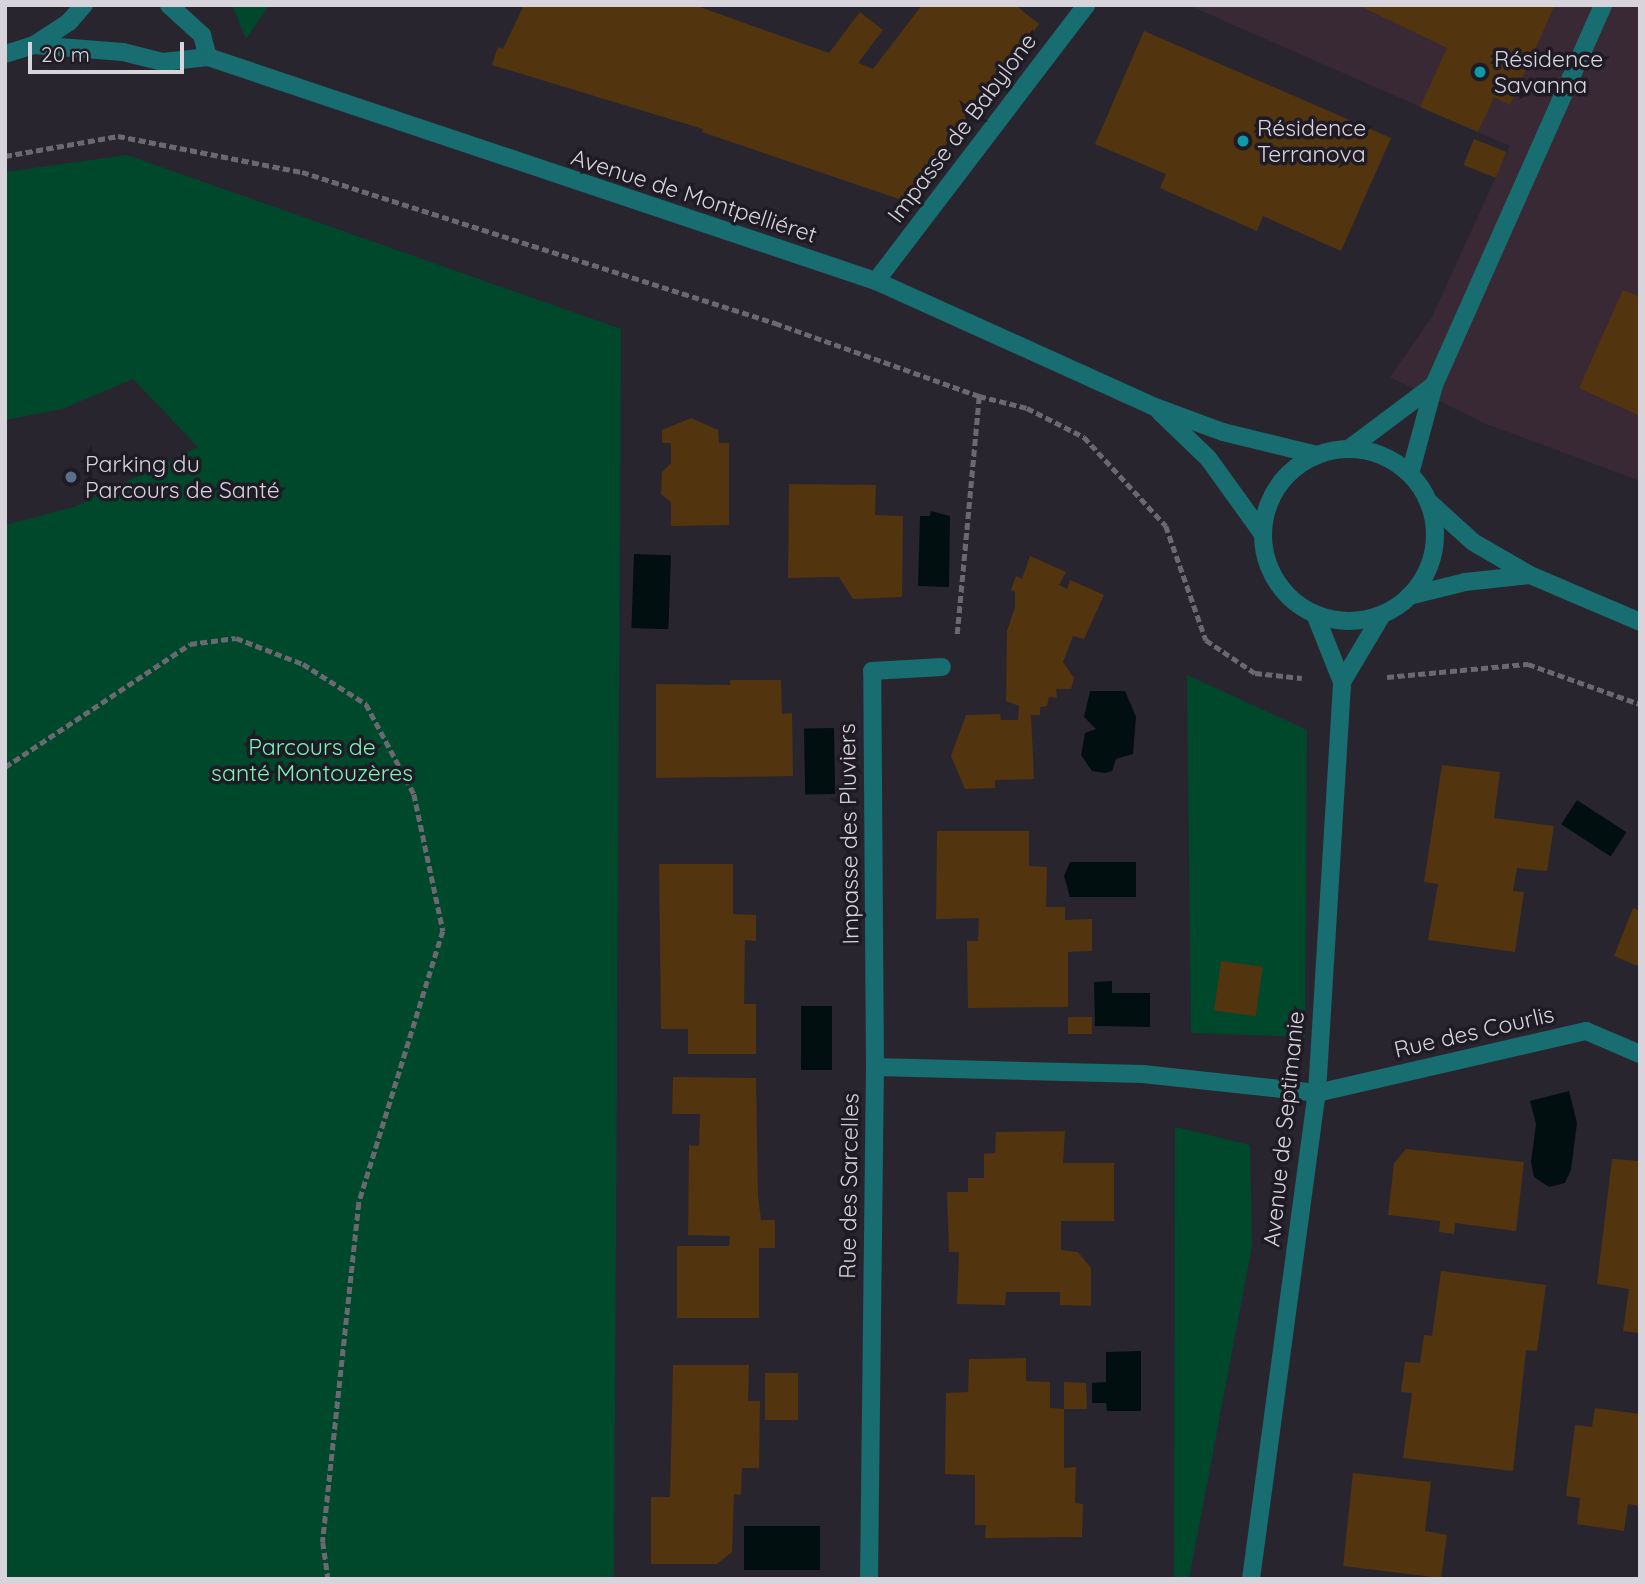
<!DOCTYPE html>
<html>
<head>
<meta charset="utf-8">
<style>
  body { margin:0 }
  #map { position:relative; width:1645px; height:1584px; overflow:hidden; background:#29252f; font-family:Quicksand,sans-serif }
  div>[style] { position:absolute }
  .industrial>* { inset:0; background:#382934 }
  .green>* { inset:0; background:#00482b }
  .water>* { inset:0; background:#020f10; transform-origin:0 0 }
  .building>* { inset:0; background:#52340f; transform-origin:0 0 }
  .path>* { height:4.5px; margin-top:-2.25px; transform-origin:0; background:repeating-linear-gradient(90deg,#6b6871 0 7px,transparent 0 10.5px) }
  .minor>* { height:18px; margin:-9px; padding:0 9px; transform-origin:9px; border-radius:9px; background:#176d70 }
  .tertiary>* { height:18px; margin:-9px; padding:0 9px; transform-origin:9px; border-radius:9px; background:#176d70 }
  .tertiary>.ring { margin:-9px; padding:0; box-sizing:content-box; background:none; border:18px solid #176d70; border-radius:50% }
  .dots>* { width:19px; height:19px; translate:-50% -50%; box-sizing:border-box; border:4px solid #1f1b25; border-radius:50% }
  span { translate:-50% -50%; white-space:nowrap; text-align:center; line-height:1.15; -webkit-text-stroke:7px #1f1b25; paint-order:stroke }
  .poi-label { font-size:23px; color:#d7d4db }
  .left { translate:0 -50%; text-align:left }
  .street-label { font-size:23px; color:#d7d4db }
  .park-label { font-size:23px; color:#7cf4b6 }
  .frame { position:absolute; inset:0; border:7px solid #d7d4db; pointer-events:none }
  .scale { position:absolute; left:28px; top:42px; width:156px; height:32px; box-sizing:border-box; border:4px solid #d7d4db; border-top:0; padding-left:9px; font-size:21px; line-height:24px; white-space:nowrap; color:#d7d4db; -webkit-text-stroke:5px #1f1b25; paint-order:stroke }
</style>
</head>
<body>
<div id="map">
  <div class="industrial">
    <div style="clip-path:polygon(1188px 5px,1640px 5px,1640px 481px,1484px 423px,1390px 377px,1432px 317px,1510px 146px)"></div>
  </div>
  <div class="green">
    <div style="clip-path:polygon(232px 5px,269px 5px,246px 39px)"></div>
    <div style="clip-path:polygon(127px 155px,621px 329px,614px 1579px,5px 1579px,5px 525px,74px 507px,198px 447px,133px 379px,62px 409px,5px 420px,5px 172px)"></div>
    <div style="clip-path:polygon(1187px 675px,1307px 730px,1305px 1037px,1191px 1033px)"></div>
    <div style="clip-path:polygon(1175px 1127px,1250px 1145px,1252px 1246px,1189px 1579px,1174px 1579px)"></div>
  </div>
  <div class="water">
    <div style="clip-path:polygon(931px 511px,950px 516px,949px 587px,918px 586px,920px 516px,930px 516px)"></div>
    <div style="left:634px;top:554px;width:37px;height:74px;rotate:2deg"></div>
    <div style="clip-path:polygon(1090px 691px,1125px 691px,1136px 717px,1133px 754px,1116px 759px,1112px 771px,1105px 773px,1092px 771px,1081px 755px,1085px 733px,1096px 729px,1084px 717px)"></div>
    <div style="left:834px;top:728px;width:66px;height:30px;rotate:89deg"></div>
    <div style="left:1577px;top:800px;width:59px;height:29px;rotate:33deg"></div>
    <div style="clip-path:polygon(1070px 862px,1136px 862px,1136px 897px,1070px 897px,1064px 876px)"></div>
    <div style="clip-path:polygon(1112px 981px,1112px 993px,1150px 993px,1150px 1027px,1095px 1026px,1094px 982px)"></div>
    <div style="left:801px;top:1006px;width:31px;height:64px"></div>
    <div style="clip-path:polygon(1569px 1091px,1577px 1123px,1571px 1170px,1565px 1183px,1549px 1187px,1534px 1177px,1531px 1162px,1536px 1124px,1530px 1101px)"></div>
    <div style="clip-path:polygon(1141px 1351px,1141px 1411px,1107px 1411px,1106px 1403px,1092px 1403px,1092px 1383px,1106px 1382px,1106px 1352px)"></div>
    <div style="left:744px;top:1526px;width:76px;height:44px"></div>
  </div>
  <div class="building">
    <div style="clip-path:polygon(524px 5px,694px 5px,829px 53px,860px 12px,883px 30px,858px 63px,873px 69px,922px 5px,1015px 5px,1039px 24px,908px 202px,702px 132px,703px 129px,492px 65px,498px 47px,503px 49px)"></div>
    <div style="clip-path:polygon(1358px 5px,1555px 5px,1510px 105px,1494px 97px,1478px 132px,1420px 107px,1447px 48px)"></div>
    <div style="clip-path:polygon(1144px 31px,1391px 138px,1341px 251px,1263px 216px,1257px 231px,1160px 188px,1166px 174px,1095px 144px)"></div>
    <div style="left:1474px;top:139px;width:35px;height:28px;rotate:22deg"></div>
    <div style="clip-path:polygon(1623px 290px,1640px 297px,1640px 416px,1579px 388px)"></div>
    <div style="clip-path:polygon(691px 418px,718px 430px,719px 443px,729px 443px,729px 525px,671px 526px,671px 502px,661px 494px,662px 472px,671px 463px,671px 443px,662px 443px,662px 430px)"></div>
    <div style="clip-path:polygon(789px 484px,876px 485px,875px 515px,903px 516px,902px 597px,853px 599px,839px 577px,788px 578px)"></div>
    <div style="clip-path:polygon(1030px 556px,1066px 572px,1059px 585px,1067px 589px,1070px 580px,1104px 595px,1084px 639px,1073px 636px,1063px 662px,1074px 678px,1071px 689px,1056px 689px,1057px 698px,1049px 697px,1047px 706px,1040px 707px,1040px 715px,1031px 715px,1034px 779px,995px 780px,995px 788px,965px 789px,951px 756px,966px 715px,1000px 714px,1001px 720px,1018px 720px,1019px 706px,1006px 701px,1007px 631px,1015px 607px,1015px 592px,1011px 590px,1016px 576px,1022px 579px)"></div>
    <div style="clip-path:polygon(730px 680px,781px 680px,782px 714px,792px 713px,793px 776px,656px 778px,656px 684px,730px 685px)"></div>
    <div style="clip-path:polygon(1442px 765px,1500px 772px,1494px 818px,1554px 826px,1547px 871px,1517px 868px,1513px 891px,1524px 892px,1515px 952px,1428px 940px,1438px 884px,1424px 882px)"></div>
    <div style="clip-path:polygon(937px 831px,1029px 831px,1029px 866px,1047px 867px,1046px 907px,1065px 907px,1065px 920px,1092px 919px,1092px 951px,1068px 952px,1068px 1007px,968px 1008px,967px 941px,978px 941px,979px 918px,936px 919px)"></div>
    <div style="clip-path:polygon(659px 864px,733px 864px,733px 914px,756px 915px,756px 941px,745px 940px,744px 1004px,756px 1004px,756px 1054px,688px 1054px,688px 1029px,661px 1029px)"></div>
    <div style="clip-path:polygon(1633px 908px,1640px 911px,1640px 967px,1614px 956px)"></div>
    <div style="left:1221px;top:961px;width:42px;height:50px;rotate:8deg"></div>
    <div style="left:1068px;top:1017px;width:24px;height:17px"></div>
    <div style="clip-path:polygon(673px 1077px,756px 1078px,758px 1196px,761px 1220px,775px 1220px,775px 1248px,759px 1248px,759px 1318px,677px 1318px,677px 1246px,729px 1246px,730px 1236px,688px 1235px,689px 1145px,699px 1146px,700px 1114px,672px 1114px)"></div>
    <div style="clip-path:polygon(1065px 1131px,1063px 1163px,1114px 1163px,1114px 1221px,1061px 1221px,1061px 1250px,1078px 1252px,1091px 1268px,1091px 1306px,1060px 1305px,1060px 1292px,1006px 1292px,1005px 1305px,957px 1304px,959px 1252px,949px 1252px,947px 1192px,968px 1192px,968px 1178px,984px 1178px,984px 1154px,995px 1153px,996px 1132px)"></div>
    <div style="clip-path:polygon(1406px 1149px,1524px 1162px,1516px 1231px,1455px 1223px,1454px 1234px,1439px 1232px,1440px 1221px,1388px 1215px,1394px 1163px)"></div>
    <div style="clip-path:polygon(1612px 1159px,1640px 1161px,1640px 1333px,1623px 1331px,1629px 1289px,1597px 1284px)"></div>
    <div style="clip-path:polygon(1441px 1271px,1546px 1285px,1537px 1351px,1526px 1350px,1513px 1471px,1403px 1458px,1412px 1393px,1401px 1392px,1405px 1362px,1420px 1363px,1424px 1335px,1432px 1336px)"></div>
    <div style="clip-path:polygon(1026px 1358px,1026px 1381px,1050px 1382px,1050px 1408px,1064px 1409px,1064px 1382px,1086px 1383px,1087px 1409px,1064px 1409px,1064px 1468px,1076px 1467px,1075px 1503px,1083px 1504px,1082px 1537px,985px 1538px,986px 1525px,975px 1525px,975px 1475px,945px 1474px,946px 1393px,968px 1392px,969px 1359px)"></div>
    <div style="clip-path:polygon(673px 1365px,749px 1365px,748px 1401px,760px 1401px,759px 1468px,742px 1468px,741px 1495px,734px 1494px,732px 1552px,717px 1564px,651px 1564px,651px 1497px,670px 1497px)"></div>
    <div style="left:765px;top:1373px;width:33px;height:47px"></div>
    <div style="clip-path:polygon(1595px 1408px,1640px 1414px,1640px 1506px,1628px 1504px,1624px 1531px,1577px 1524px,1580px 1498px,1566px 1496px,1575px 1425px,1592px 1427px)"></div>
    <div style="clip-path:polygon(1353px 1473px,1431px 1482px,1425px 1531px,1447px 1535px,1441px 1578px,1343px 1566px)"></div>
  </div>
  <div class="path">
    <div style="left:5px;top:156px;width:115px;rotate:-10deg"></div>
    <div style="left:118px;top:136px;width:187px;rotate:11.1deg"></div>
    <div style="left:302px;top:172px;width:497px;rotate:17.7deg"></div>
    <div style="left:775px;top:323px;width:217px;rotate:19.7deg"></div>
    <div style="left:979px;top:396px;width:49px;rotate:14deg"></div>
    <div style="left:1027px;top:408px;width:64px;rotate:27deg"></div>
    <div style="left:1084px;top:437px;width:121px;rotate:47.3deg"></div>
    <div style="left:1166px;top:526px;width:121px;rotate:70.7deg"></div>
    <div style="left:1206px;top:640px;width:59px;rotate:34deg"></div>
    <div style="left:1255px;top:673px;width:47px;rotate:6.1deg"></div>
    <div style="left:957px;top:634px;width:239px;rotate:-84.7deg"></div>
    <div style="left:1387px;top:677px;width:142px;rotate:-5.3deg"></div>
    <div style="left:1528px;top:664px;width:119px;rotate:19.7deg"></div>
    <div style="left:5px;top:767px;width:222px;rotate:-33.6deg"></div>
    <div style="left:190px;top:644px;width:46px;rotate:-7.4deg"></div>
    <div style="left:236px;top:638px;width:72px;rotate:21.2deg"></div>
    <div style="left:303px;top:664px;width:75px;rotate:32.4deg"></div>
    <div style="left:366px;top:704px;width:102px;rotate:61.9deg"></div>
    <div style="left:414px;top:794px;width:140px;rotate:78deg"></div>
    <div style="left:443px;top:931px;width:285px;rotate:107.2deg"></div>
    <div style="left:359px;top:1203px;width:341px;rotate:96.1deg"></div>
    <div style="left:323px;top:1542px;width:37px;rotate:82deg"></div>
  </div>
  <div class="minor">
    <div style="left:876px;top:281px;width:347px;rotate:-52.7deg"></div>
    <div style="left:1350px;top:448px;width:105px;rotate:-36.9deg"></div>
    <div style="left:1410px;top:474px;width:92px;rotate:-74.9deg"></div>
    <div style="left:1434px;top:385px;width:416px;rotate:-66deg"></div>
    <div style="left:1342px;top:682px;width:78px;rotate:-59.2deg"></div>
    <div style="left:875px;top:1067px;width:396px;rotate:-90.4deg"></div>
    <div style="left:872px;top:671px;width:70px;rotate:-3.3deg"></div>
    <div style="left:869px;top:1579px;width:512px;rotate:-89.33deg"></div>
    <div style="left:875px;top:1067px;width:268px;rotate:1.5deg"></div>
    <div style="left:1143px;top:1074px;width:175px;rotate:6.2deg"></div>
    <div style="left:1317px;top:1093px;width:276px;rotate:-13deg"></div>
    <div style="left:1586px;top:1031px;width:59px;rotate:23.1deg"></div>
    <div style="left:1251px;top:1579px;width:490px;rotate:-82.3deg"></div>
    <div style="left:1317px;top:1093px;width:412px;rotate:-86.5deg"></div>
    <div style="left:1342px;top:682px;width:73px;rotate:-111.7deg"></div>
  </div>
  <div class="tertiary">
    <div style="left:169px;top:5px;width:45px;rotate:42.3deg"></div>
    <div style="left:202px;top:35px;width:23px;rotate:75deg"></div>
    <div style="left:34px;top:45px;width:89px;rotate:4.5deg"></div>
    <div style="left:123px;top:52px;width:41px;rotate:14deg"></div>
    <div style="left:163px;top:62px;width:45px;rotate:-6.3deg"></div>
    <div style="left:208px;top:57px;width:705px;rotate:18.54deg"></div>
    <div style="left:876px;top:281px;width:306px;rotate:24.3deg"></div>
    <div style="left:1155px;top:407px;width:72px;rotate:20.2deg"></div>
    <div style="left:1223px;top:432px;width:97px;rotate:13.7deg"></div>
    <div style="left:5px;top:54px;width:30px;rotate:-17deg"></div>
    <div style="left:34px;top:45px;width:42px;rotate:-33.3deg"></div>
    <div style="left:69px;top:22px;width:23px;rotate:-49deg"></div>
    <div style="left:1160px;top:412px;width:66px;rotate:43.8deg"></div>
    <div style="left:1208px;top:458px;width:92px;rotate:54.2deg"></div>
    <div class="ring" style="left:1263px;top:449px;width:154px;height:154px"></div>
    <div style="left:1429px;top:502px;width:59px;rotate:42.3deg"></div>
    <div style="left:1473px;top:542px;width:66px;rotate:30.1deg"></div>
    <div style="left:1530px;top:575px;width:120px;rotate:23.1deg"></div>
    <div style="left:1409px;top:596px;width:58px;rotate:-14deg"></div>
    <div style="left:1465px;top:582px;width:65px;rotate:-6.1deg"></div>
  </div>
  <div class="dots">
    <div style="left:1480px;top:72px;background:#0f9aa8"></div>
    <div style="left:1243px;top:141px;background:#0f9aa8"></div>
    <div style="left:71px;top:477px;background:#5c6f8a"></div>
  </div>
  <div class="poi-label">
    <span class="left" style="left:1494px;top:72px">Résidence<br>Savanna</span>
    <span class="left" style="left:1257px;top:141px">Résidence<br>Terranova</span>
    <span class="left" style="left:85px;top:477px">Parking du<br>Parcours de Santé</span>
  </div>
  <div class="street-label">
    <span style="left:962px;top:128px;rotate:-53deg">Impasse de Babylone</span>
    <span style="left:694px;top:196px;rotate:18deg">Avenue de Montpelliéret</span>
    <span style="left:849px;top:834px;rotate:-91deg">Impasse des Pluviers</span>
    <span style="left:1474px;top:1032px;rotate:-13deg">Rue des Courlis</span>
    <span style="left:1284px;top:1129px;rotate:-84deg">Avenue de Septimanie</span>
    <span style="left:849px;top:1186px;rotate:-89deg">Rue des Sarcelles</span>
  </div>
  <div class="park-label">
    <span style="left:312px;top:760px">Parcours de<br>santé Montouzères</span>
  </div>
  <div class="frame"></div>
  <div class="scale">20 m</div>
</div>
</body>
</html>
